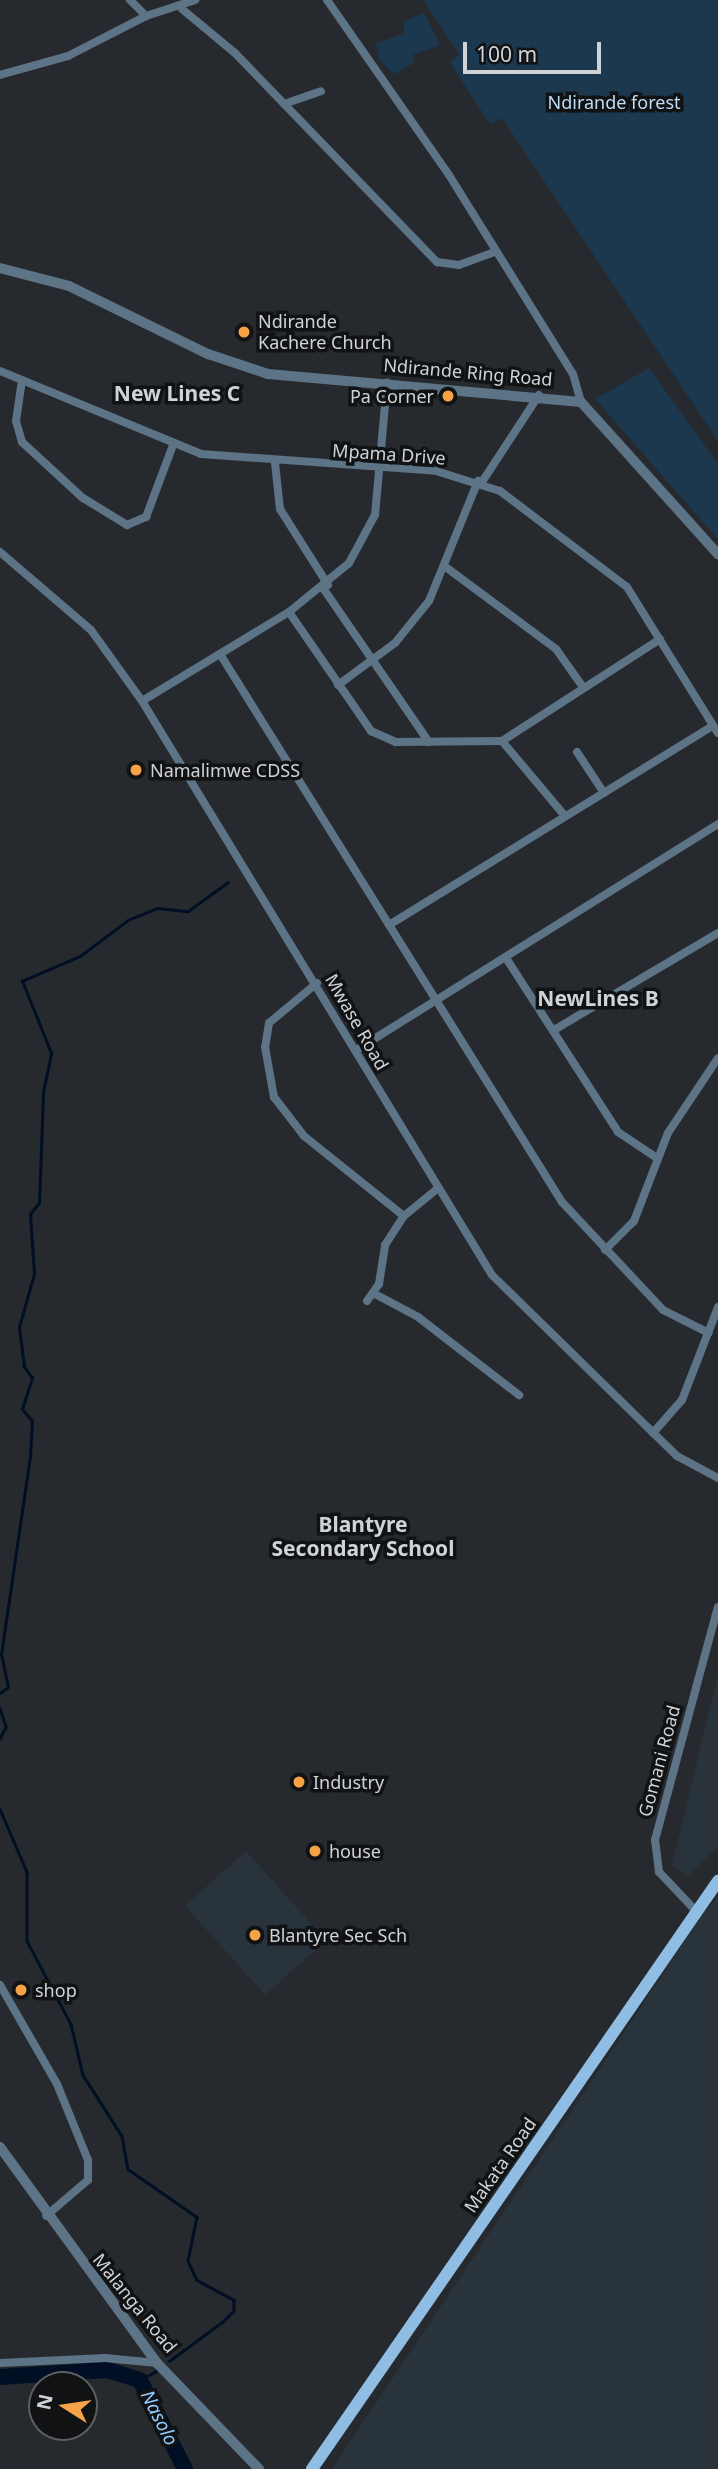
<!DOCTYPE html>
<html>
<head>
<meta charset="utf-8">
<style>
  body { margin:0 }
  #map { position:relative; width:718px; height:2469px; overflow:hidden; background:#262a2e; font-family:"Noto Sans",sans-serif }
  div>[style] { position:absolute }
  .built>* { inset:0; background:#29333b; transform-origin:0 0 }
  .green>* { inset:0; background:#1b384f }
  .stream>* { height:2.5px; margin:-1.25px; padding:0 1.25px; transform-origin:1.25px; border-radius:1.25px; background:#000f23 }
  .river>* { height:16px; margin:-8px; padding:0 8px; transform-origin:8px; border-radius:8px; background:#000f23 }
  .minor>* { height:8px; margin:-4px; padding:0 4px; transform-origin:4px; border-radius:4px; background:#5d7386 }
  .tertiary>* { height:10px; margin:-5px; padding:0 5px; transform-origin:5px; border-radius:5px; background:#5d7386 }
  .primary>* { height:12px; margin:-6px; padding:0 6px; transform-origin:6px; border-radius:6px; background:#8fbde4 }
  .dots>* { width:19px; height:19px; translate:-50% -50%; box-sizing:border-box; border:4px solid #111214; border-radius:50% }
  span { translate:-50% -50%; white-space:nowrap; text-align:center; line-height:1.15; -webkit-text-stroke:7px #111214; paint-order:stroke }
  .park-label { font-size:18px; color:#bedbf5 }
  .poi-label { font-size:18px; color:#d0d3d6 }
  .left { translate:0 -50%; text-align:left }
  .right { translate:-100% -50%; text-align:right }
  .street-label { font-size:18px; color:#d0d3d6 }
  .water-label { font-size:19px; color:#90cbfe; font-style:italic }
  .quarter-label { font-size:21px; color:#d0d3d6; font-weight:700 }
  .north { position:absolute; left:28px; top:2371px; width:70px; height:70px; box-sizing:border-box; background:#111214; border:2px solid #5d5f62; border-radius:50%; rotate:282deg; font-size:19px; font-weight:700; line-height:28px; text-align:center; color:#d0d3d6 }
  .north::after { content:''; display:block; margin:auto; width:24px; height:32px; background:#f6a247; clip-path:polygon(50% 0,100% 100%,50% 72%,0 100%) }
  .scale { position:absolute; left:463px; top:42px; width:138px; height:32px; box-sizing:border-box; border:4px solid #d0d3d6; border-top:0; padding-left:9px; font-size:21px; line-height:24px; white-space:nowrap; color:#d0d3d6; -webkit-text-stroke:5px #111214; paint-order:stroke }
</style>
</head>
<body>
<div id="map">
  <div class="built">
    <div style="clip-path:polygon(718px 1675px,718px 1846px,689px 1876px,672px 1865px)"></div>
    <div style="left:246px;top:1851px;width:120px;height:82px;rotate:48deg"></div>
    <div style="clip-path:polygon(718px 1897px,718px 2469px,332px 2469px,701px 1917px)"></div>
  </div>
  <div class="green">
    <div style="clip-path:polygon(423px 0,718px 0,718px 441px,502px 118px,490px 124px,450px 63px,459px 54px)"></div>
    <div style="clip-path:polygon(424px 13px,440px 45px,413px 55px,414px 63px,394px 74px,380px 61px,376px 43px,404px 34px,404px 21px)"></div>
    <div style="clip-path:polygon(649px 368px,718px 464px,718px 539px,595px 399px)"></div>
  </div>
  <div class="stream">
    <div style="left:0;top:1693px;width:10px;rotate:-37deg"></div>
    <div style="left:8px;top:1687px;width:33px;rotate:-102deg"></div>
    <div style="left:1px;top:1655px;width:200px;rotate:-81.7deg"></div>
    <div style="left:30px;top:1457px;width:36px;rotate:-87deg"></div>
    <div style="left:32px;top:1421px;width:16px;rotate:-130deg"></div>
    <div style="left:22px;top:1409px;width:33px;rotate:-72deg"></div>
    <div style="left:32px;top:1378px;width:14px;rotate:-126deg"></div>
    <div style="left:24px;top:1367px;width:40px;rotate:-97.1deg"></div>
    <div style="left:19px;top:1327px;width:55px;rotate:-74.2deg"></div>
    <div style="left:34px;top:1274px;width:60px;rotate:-93.8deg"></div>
    <div style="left:30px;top:1214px;width:14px;rotate:-51deg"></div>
    <div style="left:39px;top:1203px;width:111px;rotate:-87.9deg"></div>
    <div style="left:43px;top:1092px;width:40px;rotate:-78deg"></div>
    <div style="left:51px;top:1053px;width:78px;rotate:-111.9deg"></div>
    <div style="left:22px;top:981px;width:63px;rotate:-23.3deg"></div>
    <div style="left:80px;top:956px;width:60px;rotate:-36.9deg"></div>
    <div style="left:128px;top:920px;width:31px;rotate:-22deg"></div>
    <div style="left:157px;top:908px;width:31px;rotate:6deg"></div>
    <div style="left:188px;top:911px;width:49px;rotate:-35.9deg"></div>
    <div style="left:0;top:1708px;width:20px;rotate:72deg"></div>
    <div style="left:6px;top:1727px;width:13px;rotate:117deg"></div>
    <div style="left:0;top:1809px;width:69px;rotate:66.8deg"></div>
    <div style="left:27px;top:1872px;width:69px;rotate:90deg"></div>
    <div style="left:27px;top:1941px;width:94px;rotate:62.1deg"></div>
    <div style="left:71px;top:2024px;width:52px;rotate:76.8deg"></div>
    <div style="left:83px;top:2075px;width:72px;rotate:57.4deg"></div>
    <div style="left:122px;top:2136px;width:34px;rotate:80deg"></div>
    <div style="left:128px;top:2169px;width:84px;rotate:34.8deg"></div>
    <div style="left:197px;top:2217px;width:45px;rotate:101.6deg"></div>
    <div style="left:188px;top:2261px;width:21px;rotate:65deg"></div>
    <div style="left:197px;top:2280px;width:42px;rotate:28.4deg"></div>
    <div style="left:234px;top:2300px;width:11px;rotate:90deg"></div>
    <div style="left:234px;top:2311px;width:16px;rotate:135deg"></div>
    <div style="left:223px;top:2322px;width:66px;rotate:143.7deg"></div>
    <div style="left:140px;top:2380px;width:21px;rotate:-29deg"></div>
  </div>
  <div class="river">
    <div style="left:0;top:2377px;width:107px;rotate:-3.7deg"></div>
    <div style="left:107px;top:2370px;width:34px;rotate:17deg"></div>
    <div style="left:140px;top:2380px;width:100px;rotate:63.2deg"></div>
  </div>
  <div class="minor">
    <div style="left:130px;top:0;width:23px;rotate:45deg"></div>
    <div style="left:327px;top:0;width:213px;rotate:55.1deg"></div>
    <div style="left:449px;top:175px;width:234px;rotate:58.1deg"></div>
    <div style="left:573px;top:374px;width:29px;rotate:74deg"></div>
    <div style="left:182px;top:9px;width:69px;rotate:39.7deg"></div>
    <div style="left:235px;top:53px;width:291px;rotate:46deg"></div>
    <div style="left:437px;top:262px;width:22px;rotate:8deg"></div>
    <div style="left:459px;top:265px;width:37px;rotate:-20deg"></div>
    <div style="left:0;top:75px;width:71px;rotate:-15.6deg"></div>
    <div style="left:68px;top:56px;width:88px;rotate:-27.1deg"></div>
    <div style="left:146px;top:16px;width:52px;rotate:-18.1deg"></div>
    <div style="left:284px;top:104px;width:39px;rotate:-19deg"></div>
    <div style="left:0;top:371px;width:217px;rotate:22.4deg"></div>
    <div style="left:201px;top:454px;width:236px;rotate:4.1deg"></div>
    <div style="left:436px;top:471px;width:67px;rotate:17.4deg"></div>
    <div style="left:500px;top:491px;width:159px;rotate:37.1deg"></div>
    <div style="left:627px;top:587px;width:172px;rotate:58.1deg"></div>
    <div style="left:22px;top:380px;width:41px;rotate:98.3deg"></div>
    <div style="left:16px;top:421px;width:22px;rotate:74deg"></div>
    <div style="left:22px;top:442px;width:83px;rotate:42.6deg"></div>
    <div style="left:83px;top:498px;width:52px;rotate:31.5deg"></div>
    <div style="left:127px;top:525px;width:21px;rotate:-23deg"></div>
    <div style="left:146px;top:517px;width:77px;rotate:-69.4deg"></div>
    <div style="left:275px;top:463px;width:46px;rotate:83.8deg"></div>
    <div style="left:280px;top:509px;width:90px;rotate:57.7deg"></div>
    <div style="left:482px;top:482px;width:104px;rotate:-56.8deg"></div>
    <div style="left:0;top:552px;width:120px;rotate:40.6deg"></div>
    <div style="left:91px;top:630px;width:87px;rotate:54.3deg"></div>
    <div style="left:142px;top:701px;width:672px;rotate:58.63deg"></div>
    <div style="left:492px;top:1275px;width:259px;rotate:44.4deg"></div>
    <div style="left:677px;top:1456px;width:47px;rotate:28.2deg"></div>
    <div style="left:447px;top:568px;width:136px;rotate:36.6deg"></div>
    <div style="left:556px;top:649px;width:47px;rotate:54.6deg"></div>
    <div style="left:323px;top:588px;width:187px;rotate:55.5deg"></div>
    <div style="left:289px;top:612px;width:145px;rotate:55.4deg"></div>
    <div style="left:371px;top:731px;width:27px;rotate:24deg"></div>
    <div style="left:396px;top:742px;width:106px;rotate:-0.5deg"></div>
    <div style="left:502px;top:741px;width:188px;rotate:-32.8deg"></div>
    <div style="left:220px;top:654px;width:646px;rotate:58.03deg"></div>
    <div style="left:562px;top:1202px;width:148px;rotate:46.9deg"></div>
    <div style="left:663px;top:1310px;width:51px;rotate:26.6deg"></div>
    <div style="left:338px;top:685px;width:71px;rotate:-36.4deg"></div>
    <div style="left:395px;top:643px;width:54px;rotate:-51deg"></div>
    <div style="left:429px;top:601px;width:130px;rotate:-67.8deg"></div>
    <div style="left:142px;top:701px;width:172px;rotate:-31.2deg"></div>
    <div style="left:289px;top:612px;width:77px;rotate:-39.2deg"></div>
    <div style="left:349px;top:563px;width:55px;rotate:-61.6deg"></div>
    <div style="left:375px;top:515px;width:133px;rotate:-84.8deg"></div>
    <div style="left:502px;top:741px;width:98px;rotate:50deg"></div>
    <div style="left:577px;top:752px;width:49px;rotate:56.6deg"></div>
    <div style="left:389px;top:925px;width:380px;rotate:-31.6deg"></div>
    <div style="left:506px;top:958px;width:207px;rotate:57.2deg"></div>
    <div style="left:618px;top:1132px;width:47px;rotate:33.7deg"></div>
    <div style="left:317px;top:983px;width:62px;rotate:140.2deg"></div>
    <div style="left:269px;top:1023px;width:24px;rotate:99deg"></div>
    <div style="left:265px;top:1047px;width:51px;rotate:79.8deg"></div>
    <div style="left:274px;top:1097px;width:49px;rotate:52.4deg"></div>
    <div style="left:304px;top:1136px;width:128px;rotate:38.7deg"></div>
    <div style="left:404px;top:1216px;width:43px;rotate:-39.3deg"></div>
    <div style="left:554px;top:1030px;width:191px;rotate:-30.6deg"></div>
    <div style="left:358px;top:1049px;width:425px;rotate:-32deg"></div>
    <div style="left:605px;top:1250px;width:41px;rotate:-45deg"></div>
    <div style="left:634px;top:1221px;width:94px;rotate:-68.9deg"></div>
    <div style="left:668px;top:1133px;width:90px;rotate:-56.3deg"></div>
    <div style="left:375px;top:1294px;width:49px;rotate:28.1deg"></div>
    <div style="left:418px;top:1317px;width:128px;rotate:37.7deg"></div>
    <div style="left:367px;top:1301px;width:21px;rotate:-55deg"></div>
    <div style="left:379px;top:1284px;width:39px;rotate:-81deg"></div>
    <div style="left:385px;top:1245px;width:35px;rotate:-57deg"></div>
    <div style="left:653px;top:1433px;width:44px;rotate:-48.7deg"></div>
    <div style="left:682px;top:1400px;width:100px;rotate:-68.8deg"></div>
    <div style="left:696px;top:1911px;width:54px;rotate:-133.5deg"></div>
    <div style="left:659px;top:1872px;width:32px;rotate:-97deg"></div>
    <div style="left:655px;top:1840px;width:241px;rotate:-74.9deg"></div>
    <div style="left:0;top:1985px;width:114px;rotate:60.1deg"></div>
    <div style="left:57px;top:2084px;width:82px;rotate:67.8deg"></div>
    <div style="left:88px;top:2160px;width:20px;rotate:90deg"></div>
    <div style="left:88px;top:2180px;width:55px;rotate:139.4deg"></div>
    <div style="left:0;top:2363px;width:105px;rotate:-2.7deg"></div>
    <div style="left:105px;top:2358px;width:52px;rotate:5.5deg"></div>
  </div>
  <div class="tertiary">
    <div style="left:0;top:268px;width:71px;rotate:14.6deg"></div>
    <div style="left:69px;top:286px;width:155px;rotate:26.1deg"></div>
    <div style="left:208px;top:354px;width:63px;rotate:18.4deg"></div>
    <div style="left:268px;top:374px;width:314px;rotate:5.1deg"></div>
    <div style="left:581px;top:402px;width:205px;rotate:48deg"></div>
    <div style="left:0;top:2147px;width:267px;rotate:54deg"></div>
    <div style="left:157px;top:2363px;width:147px;rotate:46.1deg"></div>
  </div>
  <div class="primary">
    <div style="left:312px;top:2469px;width:715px;rotate:-55.38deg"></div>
  </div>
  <div class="dots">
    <div style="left:244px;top:332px;background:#f6a247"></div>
    <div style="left:448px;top:396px;background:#f6a247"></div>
    <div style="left:136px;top:770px;background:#f6a247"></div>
    <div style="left:299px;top:1782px;background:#f6a247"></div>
    <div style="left:315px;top:1851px;background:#f6a247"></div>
    <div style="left:255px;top:1935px;background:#f6a247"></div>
    <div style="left:21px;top:1990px;background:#f6a247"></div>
  </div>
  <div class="park-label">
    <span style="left:614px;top:102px">Ndirande forest</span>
  </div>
  <div class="poi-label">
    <span class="left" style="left:258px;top:332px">Ndirande<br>Kachere Church</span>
    <span class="right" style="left:434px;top:396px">Pa Corner</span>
    <span class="left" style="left:150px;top:770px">Namalimwe CDSS</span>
    <span class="left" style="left:313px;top:1782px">Industry</span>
    <span class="left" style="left:329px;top:1851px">house</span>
    <span class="left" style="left:269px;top:1935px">Blantyre Sec Sch</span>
    <span class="left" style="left:35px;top:1990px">shop</span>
  </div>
  <div class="street-label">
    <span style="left:468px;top:372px;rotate:5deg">Ndirande Ring Road</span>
    <span style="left:389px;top:454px;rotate:4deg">Mpama Drive</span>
    <span style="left:357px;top:1022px;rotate:60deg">Mwase Road</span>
    <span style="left:659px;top:1761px;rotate:-75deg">Gomani Road</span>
    <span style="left:500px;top:2165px;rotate:-55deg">Makata Road</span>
    <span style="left:135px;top:2303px;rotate:51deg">Malanga Road</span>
  </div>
  <div class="water-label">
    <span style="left:159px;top:2418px;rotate:63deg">Nasolo</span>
  </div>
  <div class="quarter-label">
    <span style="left:177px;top:393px">New Lines C</span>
    <span style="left:598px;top:998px">NewLines B</span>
    <span style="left:363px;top:1536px">Blantyre<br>Secondary School</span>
  </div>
  <div class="north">N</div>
  <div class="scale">100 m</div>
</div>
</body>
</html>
